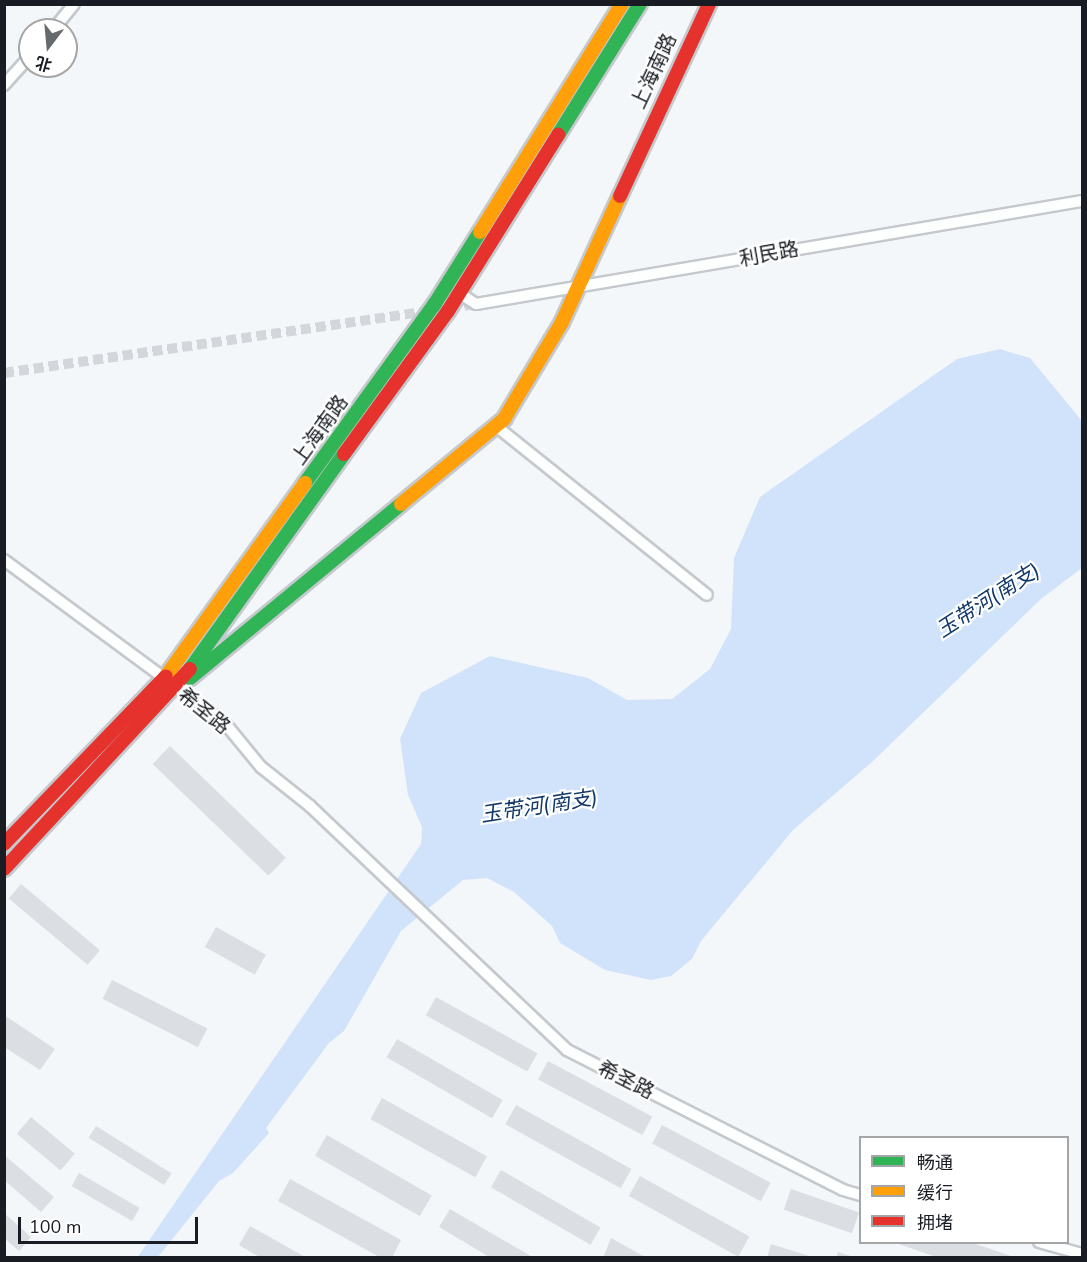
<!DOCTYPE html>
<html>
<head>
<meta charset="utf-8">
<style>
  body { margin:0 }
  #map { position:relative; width:1087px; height:1262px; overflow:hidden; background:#f4f7fa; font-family:"Nunito Sans","Noto Sans SC",sans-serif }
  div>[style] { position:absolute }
  .water>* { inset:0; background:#d1e3fa }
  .building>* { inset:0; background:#dbdee3; transform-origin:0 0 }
  .street-tunnel>* { height:10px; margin-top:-5px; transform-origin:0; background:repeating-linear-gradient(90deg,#d3d6da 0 10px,transparent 0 15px) }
  .roads { filter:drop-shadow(2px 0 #c5c9cd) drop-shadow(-2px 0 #c5c9cd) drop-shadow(0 2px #c5c9cd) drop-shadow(0 -2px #c5c9cd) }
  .street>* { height:10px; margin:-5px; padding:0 5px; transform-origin:5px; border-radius:5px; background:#fdfefe }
  .fast>* { height:14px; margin:-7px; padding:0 7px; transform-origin:7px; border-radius:7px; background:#30b455 }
  .slow>* { height:14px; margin:-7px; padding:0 7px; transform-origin:7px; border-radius:7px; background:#ff9f0a }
  .jam>* { height:14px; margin:-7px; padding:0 7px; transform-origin:7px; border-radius:7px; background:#e5322d }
  span { translate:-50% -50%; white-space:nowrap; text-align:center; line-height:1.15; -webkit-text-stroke:4.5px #fff; paint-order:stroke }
  .street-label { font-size:20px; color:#191d23 }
  .water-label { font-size:21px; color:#133a6a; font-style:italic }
  .frame { position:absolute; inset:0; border:6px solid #191d23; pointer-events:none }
  .legend { position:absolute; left:859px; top:1136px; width:210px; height:108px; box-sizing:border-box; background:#fff; border:2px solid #a3a5a7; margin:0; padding:8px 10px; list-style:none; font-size:18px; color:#191d23 }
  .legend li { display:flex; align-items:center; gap:12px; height:30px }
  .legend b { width:30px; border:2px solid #a3a5a7 }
  .north { position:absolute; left:18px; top:18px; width:60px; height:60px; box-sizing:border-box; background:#fff; border:2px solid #a3a5a7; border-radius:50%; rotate:196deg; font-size:16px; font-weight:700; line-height:24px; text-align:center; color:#191d23 }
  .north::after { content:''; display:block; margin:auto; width:21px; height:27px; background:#66696e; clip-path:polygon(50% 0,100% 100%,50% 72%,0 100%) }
  .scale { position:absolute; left:18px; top:1217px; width:180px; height:27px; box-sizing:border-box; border:3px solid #191d23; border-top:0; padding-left:8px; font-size:18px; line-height:21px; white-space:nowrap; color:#191d23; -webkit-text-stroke:4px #fff; paint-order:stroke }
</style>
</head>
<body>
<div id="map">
  <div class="water">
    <div style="clip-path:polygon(1000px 349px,1030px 358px,1082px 421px,1082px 568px,1041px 599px,872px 762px,793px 830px,701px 941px,692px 959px,671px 976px,651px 980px,605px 970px,560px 943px,552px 926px,514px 892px,487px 878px,463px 880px,401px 931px,344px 1031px,329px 1043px,266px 1128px,269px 1133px,233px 1173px,219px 1181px,158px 1257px,137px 1258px,421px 844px,422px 827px,408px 795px,400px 739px,421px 693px,490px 656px,588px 678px,627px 700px,672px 699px,710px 669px,731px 629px,734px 558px,760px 497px,957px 359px)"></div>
  </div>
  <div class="building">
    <div style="left:170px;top:746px;width:161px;height:25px;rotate:44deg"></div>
    <div style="left:21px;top:884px;width:103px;height:19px;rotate:40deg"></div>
    <div style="left:216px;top:927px;width:57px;height:23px;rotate:29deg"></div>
    <div style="left:112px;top:980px;width:107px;height:21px;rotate:27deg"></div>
    <div style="left:436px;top:997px;width:116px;height:21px;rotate:29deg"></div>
    <div style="clip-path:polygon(4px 1015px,55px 1049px,40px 1070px,4px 1047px)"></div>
    <div style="left:397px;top:1039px;width:122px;height:21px;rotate:30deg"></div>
    <div style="left:548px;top:1061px;width:118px;height:21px;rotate:28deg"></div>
    <div style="left:382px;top:1098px;width:120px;height:24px;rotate:29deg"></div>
    <div style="left:516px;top:1105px;width:132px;height:22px;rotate:29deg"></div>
    <div style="left:31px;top:1117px;width:57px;height:22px;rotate:40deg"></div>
    <div style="left:662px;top:1125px;width:123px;height:21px;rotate:28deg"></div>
    <div style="left:96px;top:1126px;width:89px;height:14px;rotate:32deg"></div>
    <div style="left:327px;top:1135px;width:121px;height:24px;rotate:30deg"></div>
    <div style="clip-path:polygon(4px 1155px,54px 1197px,41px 1212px,4px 1180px)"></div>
    <div style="left:501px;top:1170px;width:115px;height:20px;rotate:30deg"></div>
    <div style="left:79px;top:1173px;width:70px;height:15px;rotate:30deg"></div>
    <div style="left:640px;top:1176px;width:125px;height:23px;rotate:29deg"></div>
    <div style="clip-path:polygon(290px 1179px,401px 1240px,392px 1258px,381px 1258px,278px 1201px)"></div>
    <div style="left:791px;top:1189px;width:72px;height:22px;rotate:19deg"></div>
    <div style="clip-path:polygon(450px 1209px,534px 1258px,491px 1258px,439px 1227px)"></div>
    <div style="clip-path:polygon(4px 1213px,31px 1237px,19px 1251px,4px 1238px)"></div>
    <div style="clip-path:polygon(250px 1226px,307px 1258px,261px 1258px,239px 1245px)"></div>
    <div style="clip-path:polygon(611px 1238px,647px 1258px,603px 1258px)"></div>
    <div style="clip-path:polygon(893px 1242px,970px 1242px,1011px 1256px,939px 1258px)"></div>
    <div style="clip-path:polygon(771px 1244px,813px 1257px,813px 1258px,767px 1258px)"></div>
    <div style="clip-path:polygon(838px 1252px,854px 1257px,854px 1258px,836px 1258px)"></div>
  </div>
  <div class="street-tunnel">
    <div style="left:4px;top:373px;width:477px;rotate:-8.3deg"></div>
  </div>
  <div class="roads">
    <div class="street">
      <div style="left:53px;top:30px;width:33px;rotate:-51deg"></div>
      <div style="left:4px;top:85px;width:39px;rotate:-48deg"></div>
      <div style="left:459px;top:293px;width:20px;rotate:33deg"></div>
      <div style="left:476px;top:304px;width:615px;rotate:-9.65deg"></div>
      <div style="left:496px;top:426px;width:270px;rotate:38.7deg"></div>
      <div style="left:4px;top:560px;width:273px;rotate:36.4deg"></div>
      <div style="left:224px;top:722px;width:58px;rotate:50.6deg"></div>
      <div style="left:261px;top:767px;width:63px;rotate:38.5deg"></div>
      <div style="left:310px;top:806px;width:354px;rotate:43.5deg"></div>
      <div style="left:567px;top:1050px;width:309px;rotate:26.9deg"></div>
      <div style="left:843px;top:1190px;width:18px;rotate:16deg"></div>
      <div style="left:1039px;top:1242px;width:45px;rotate:15.6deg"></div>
    </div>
    <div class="fast">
      <div style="left:558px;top:135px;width:155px;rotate:-58deg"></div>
      <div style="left:305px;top:483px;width:220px;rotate:-54.1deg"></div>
      <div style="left:434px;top:305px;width:86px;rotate:-57.8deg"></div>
      <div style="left:190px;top:669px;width:264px;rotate:-54.4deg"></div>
      <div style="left:190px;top:678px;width:273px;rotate:-39.5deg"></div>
    </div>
    <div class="slow">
      <div style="left:480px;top:232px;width:269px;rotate:-58.1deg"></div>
      <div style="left:401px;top:504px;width:134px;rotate:-39.5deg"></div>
      <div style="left:504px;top:419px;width:113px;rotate:-59.1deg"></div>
      <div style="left:562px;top:322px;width:139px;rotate:-65.3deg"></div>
      <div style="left:166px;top:676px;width:238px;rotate:-54.2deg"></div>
    </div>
    <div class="jam">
      <div style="left:620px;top:196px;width:212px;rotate:-65.1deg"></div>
      <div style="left:344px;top:454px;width:177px;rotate:-54deg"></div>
      <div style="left:448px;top:311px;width:208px;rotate:-58deg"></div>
      <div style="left:4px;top:844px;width:233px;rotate:-46deg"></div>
      <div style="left:4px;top:869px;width:273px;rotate:-47.1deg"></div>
    </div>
  </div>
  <div class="street-label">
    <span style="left:654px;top:71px;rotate:-65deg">上海南路</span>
    <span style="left:769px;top:254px;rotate:-10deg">利民路</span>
    <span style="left:320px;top:430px;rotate:-54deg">上海南路</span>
    <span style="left:204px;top:711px;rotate:39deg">希圣路</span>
    <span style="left:626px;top:1080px;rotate:27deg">希圣路</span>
  </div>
  <div class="water-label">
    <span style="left:988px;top:600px;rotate:-33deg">玉带河(南支)</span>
    <span style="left:539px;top:806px;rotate:-9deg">玉带河(南支)</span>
  </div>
  <div class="frame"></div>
  <ul class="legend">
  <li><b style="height:8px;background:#30b455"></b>畅通</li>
  <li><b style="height:8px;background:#ff9f0a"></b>缓行</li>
  <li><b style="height:8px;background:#e5322d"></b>拥堵</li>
  </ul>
  <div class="north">北</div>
  <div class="scale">100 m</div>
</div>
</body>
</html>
